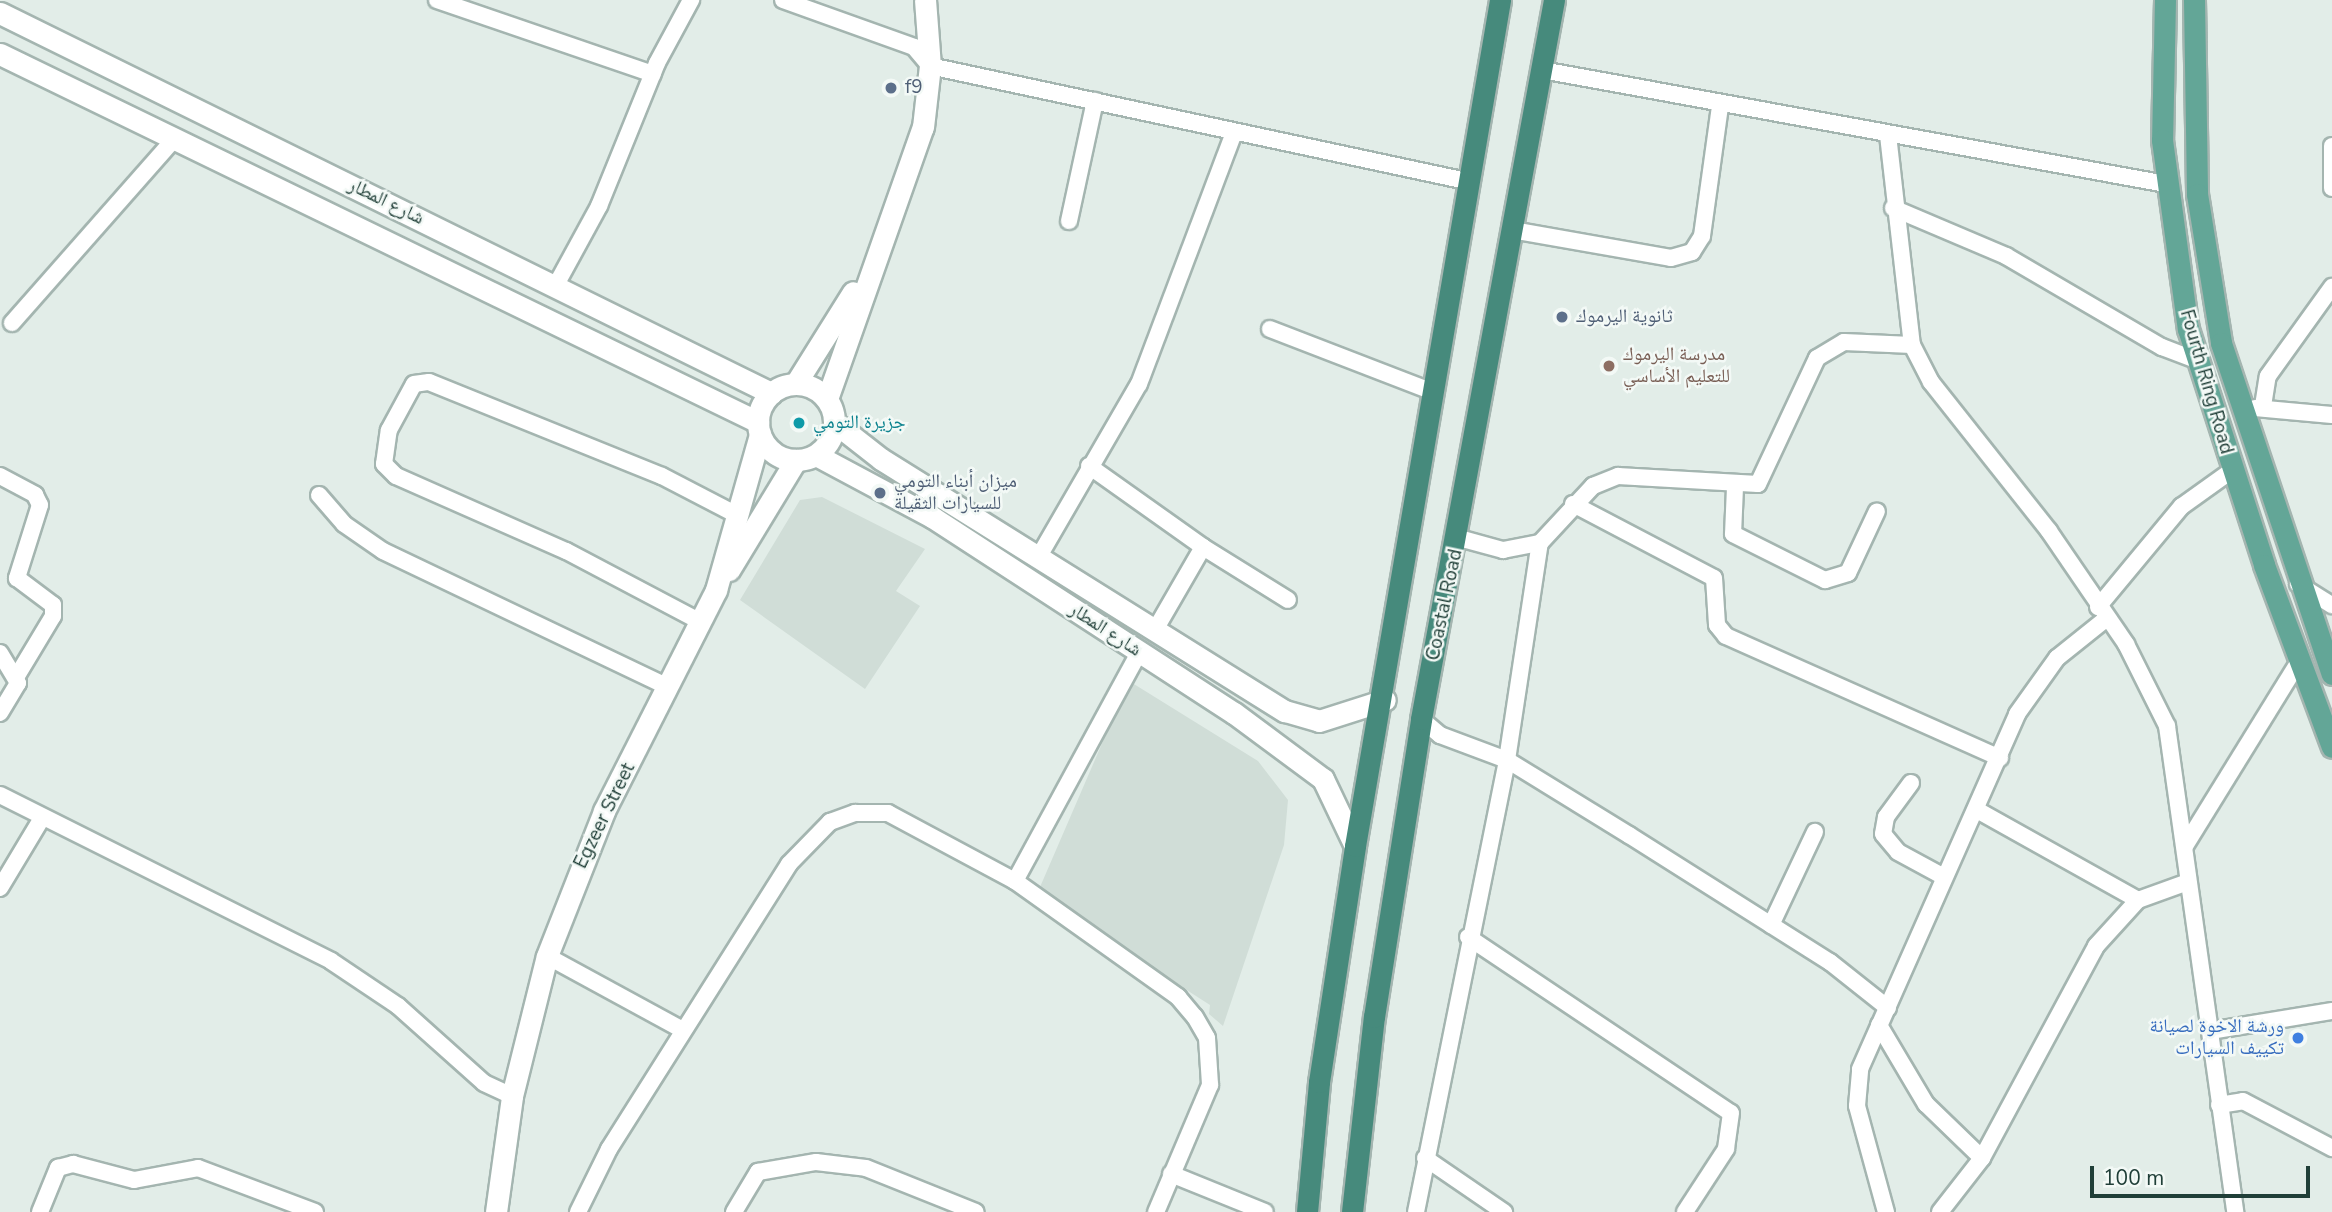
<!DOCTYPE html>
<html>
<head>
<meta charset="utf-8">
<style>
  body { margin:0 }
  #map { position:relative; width:2332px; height:1212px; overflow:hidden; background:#e2ede8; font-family:"Nunito Sans","Noto Naskh Arabic",sans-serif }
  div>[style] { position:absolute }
  .built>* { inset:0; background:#d0ddd7 }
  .roads { filter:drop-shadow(2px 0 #a4b5b0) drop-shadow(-2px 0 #a4b5b0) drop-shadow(0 2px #a4b5b0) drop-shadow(0 -2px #a4b5b0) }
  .minor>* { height:16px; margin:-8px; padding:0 8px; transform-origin:8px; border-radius:8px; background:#fff }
  .tertiary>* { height:21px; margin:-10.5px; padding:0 10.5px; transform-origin:10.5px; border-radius:10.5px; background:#fff }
  .tertiary>.ring { margin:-10.5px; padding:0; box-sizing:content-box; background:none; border:21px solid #fff; border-radius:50% }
  .primary>* { height:21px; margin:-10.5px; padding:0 10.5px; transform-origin:10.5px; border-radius:10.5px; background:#63a697 }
  .trunk>* { height:21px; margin:-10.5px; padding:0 10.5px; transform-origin:10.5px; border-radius:10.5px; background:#468a7c }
  .dots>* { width:19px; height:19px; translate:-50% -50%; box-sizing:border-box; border:4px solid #f3f9f6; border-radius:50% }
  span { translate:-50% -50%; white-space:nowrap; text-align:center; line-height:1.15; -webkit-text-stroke:5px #f3f9f6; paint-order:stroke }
  .service-label { font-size:19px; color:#4e5e75 }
  .left { translate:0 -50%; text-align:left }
  .street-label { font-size:19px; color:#203f38 }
  .education-label { font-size:19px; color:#785e54 }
  .culture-label { font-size:19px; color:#0d838f }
  .shop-label { font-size:19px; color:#366cbe }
  .right { translate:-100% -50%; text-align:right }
  .scale { position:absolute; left:2090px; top:1166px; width:220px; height:32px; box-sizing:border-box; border:4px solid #203f38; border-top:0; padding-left:9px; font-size:21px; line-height:24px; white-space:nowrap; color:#203f38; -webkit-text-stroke:5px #f3f9f6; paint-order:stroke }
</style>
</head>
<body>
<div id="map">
  <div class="built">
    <div style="clip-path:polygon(822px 497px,925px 549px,896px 591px,920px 606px,865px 689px,740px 600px,800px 500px)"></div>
    <div style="clip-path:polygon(1129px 681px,1258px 761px,1288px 800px,1284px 845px,1223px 1026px,1209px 1014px,1210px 1005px,1037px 894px)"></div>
  </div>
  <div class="roads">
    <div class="minor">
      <div style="left:437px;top:0;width:228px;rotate:18.9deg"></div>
      <div style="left:783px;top:0;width:139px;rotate:19.7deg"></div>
      <div style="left:914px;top:47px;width:25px;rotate:50deg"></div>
      <div style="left:930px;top:66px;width:553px;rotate:12.1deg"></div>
      <div style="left:1542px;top:70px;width:634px;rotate:10.35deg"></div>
      <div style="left:1888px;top:135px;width:211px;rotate:83.5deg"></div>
      <div style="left:1912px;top:345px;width:42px;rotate:62.8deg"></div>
      <div style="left:1931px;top:382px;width:190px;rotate:51.6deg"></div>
      <div style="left:2049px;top:531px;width:137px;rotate:55.7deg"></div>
      <div style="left:2126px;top:644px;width:92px;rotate:63.4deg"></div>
      <div style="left:2167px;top:726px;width:491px;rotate:82deg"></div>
      <div style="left:2332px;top:146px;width:42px;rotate:90deg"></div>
      <div style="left:1893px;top:208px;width:123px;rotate:23deg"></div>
      <div style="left:2006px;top:256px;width:181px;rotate:30.3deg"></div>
      <div style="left:2162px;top:347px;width:36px;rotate:21deg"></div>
      <div style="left:1069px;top:221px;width:123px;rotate:-77.8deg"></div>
      <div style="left:1512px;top:230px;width:161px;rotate:10deg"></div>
      <div style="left:1671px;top:258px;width:22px;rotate:-16deg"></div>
      <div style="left:1692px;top:252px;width:19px;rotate:-58deg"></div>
      <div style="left:1702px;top:236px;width:130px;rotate:-82.1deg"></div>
      <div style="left:556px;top:285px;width:90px;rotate:-61.4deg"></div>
      <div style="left:599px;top:206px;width:154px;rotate:-67.9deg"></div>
      <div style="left:657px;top:63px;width:72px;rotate:-61.6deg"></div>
      <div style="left:12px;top:323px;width:247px;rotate:-48.6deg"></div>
      <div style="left:1270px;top:329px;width:175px;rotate:21.1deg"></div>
      <div style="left:2263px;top:406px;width:30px;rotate:-81deg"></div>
      <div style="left:2268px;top:376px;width:110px;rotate:-54.3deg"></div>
      <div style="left:2255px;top:408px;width:77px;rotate:5.2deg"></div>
      <div style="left:1089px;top:466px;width:140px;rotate:35.4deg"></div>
      <div style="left:1203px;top:547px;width:98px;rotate:120deg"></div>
      <div style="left:0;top:476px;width:40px;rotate:28deg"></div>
      <div style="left:35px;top:495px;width:11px;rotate:63deg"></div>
      <div style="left:40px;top:505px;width:77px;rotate:107.5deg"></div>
      <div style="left:17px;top:578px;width:45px;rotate:36.9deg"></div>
      <div style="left:53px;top:605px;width:11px;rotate:90deg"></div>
      <div style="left:53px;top:616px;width:70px;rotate:121deg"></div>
      <div style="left:1735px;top:487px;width:47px;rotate:92.4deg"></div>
      <div style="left:1733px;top:534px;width:103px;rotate:26.6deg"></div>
      <div style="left:1825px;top:580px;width:24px;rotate:-17deg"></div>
      <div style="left:1848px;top:573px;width:68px;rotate:-64.9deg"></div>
      <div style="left:319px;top:495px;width:38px;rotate:49deg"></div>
      <div style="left:344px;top:524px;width:47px;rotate:34.7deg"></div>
      <div style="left:383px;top:551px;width:316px;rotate:25.5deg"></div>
      <div style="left:1573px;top:504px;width:159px;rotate:27.7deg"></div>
      <div style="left:1714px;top:578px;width:47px;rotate:86.3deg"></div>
      <div style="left:1717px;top:625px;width:14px;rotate:51deg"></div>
      <div style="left:1726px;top:636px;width:300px;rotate:24deg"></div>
      <div style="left:1459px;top:538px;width:46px;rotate:15.3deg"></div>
      <div style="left:1503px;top:550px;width:38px;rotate:-11deg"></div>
      <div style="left:1540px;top:543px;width:78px;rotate:-47.1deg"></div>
      <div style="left:1593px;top:486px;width:27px;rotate:-22deg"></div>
      <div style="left:1618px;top:476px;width:140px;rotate:3.3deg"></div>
      <div style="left:1758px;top:484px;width:139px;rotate:-64.9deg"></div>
      <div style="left:1817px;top:358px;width:31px;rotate:-31deg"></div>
      <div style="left:1844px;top:342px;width:68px;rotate:2.5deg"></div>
      <div style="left:1203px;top:547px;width:100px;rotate:31.9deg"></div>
      <div style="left:1038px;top:558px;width:201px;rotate:-59.9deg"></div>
      <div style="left:1139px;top:384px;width:269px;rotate:-69.3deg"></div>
      <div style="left:2298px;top:584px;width:40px;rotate:32deg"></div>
      <div style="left:2098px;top:607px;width:131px;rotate:-50.3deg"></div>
      <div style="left:2182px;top:506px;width:60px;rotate:-35.5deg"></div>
      <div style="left:699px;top:621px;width:150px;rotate:-152.2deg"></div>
      <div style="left:566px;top:551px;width:186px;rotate:-156.2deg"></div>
      <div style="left:396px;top:476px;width:17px;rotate:-135deg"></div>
      <div style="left:384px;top:464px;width:34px;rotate:-82deg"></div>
      <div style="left:389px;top:430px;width:52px;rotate:-61.5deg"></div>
      <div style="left:414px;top:384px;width:15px;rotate:-8deg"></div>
      <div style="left:429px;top:382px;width:251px;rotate:22deg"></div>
      <div style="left:662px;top:476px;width:85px;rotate:27.5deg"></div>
      <div style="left:0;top:653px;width:35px;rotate:59deg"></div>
      <div style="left:18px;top:683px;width:35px;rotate:121deg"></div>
      <div style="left:1421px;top:719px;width:25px;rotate:40deg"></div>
      <div style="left:1440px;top:735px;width:72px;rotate:20.5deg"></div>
      <div style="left:1507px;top:760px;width:143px;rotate:31.6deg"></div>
      <div style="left:1629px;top:835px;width:238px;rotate:32.3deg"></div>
      <div style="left:1830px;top:962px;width:74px;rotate:38.4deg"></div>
      <div style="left:1911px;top:783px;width:42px;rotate:126.3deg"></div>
      <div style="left:1886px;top:817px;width:17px;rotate:100deg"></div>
      <div style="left:1883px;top:834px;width:23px;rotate:50deg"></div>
      <div style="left:1898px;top:852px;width:52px;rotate:28.5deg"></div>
      <div style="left:0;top:795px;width:370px;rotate:26.6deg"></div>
      <div style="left:331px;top:961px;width:81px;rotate:33.9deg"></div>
      <div style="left:398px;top:1006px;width:115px;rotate:41.8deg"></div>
      <div style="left:484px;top:1083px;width:31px;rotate:25deg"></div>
      <div style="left:1977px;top:810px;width:184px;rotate:29.2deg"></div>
      <div style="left:2185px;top:846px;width:219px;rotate:-58.3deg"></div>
      <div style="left:1015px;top:881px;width:260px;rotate:-61.5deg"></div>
      <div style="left:0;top:888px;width:82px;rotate:-59deg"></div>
      <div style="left:1771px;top:925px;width:103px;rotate:-64.7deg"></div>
      <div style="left:1468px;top:937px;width:316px;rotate:33.8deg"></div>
      <div style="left:1731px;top:1113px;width:36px;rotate:98deg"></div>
      <div style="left:1726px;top:1149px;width:75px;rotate:123.1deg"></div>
      <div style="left:547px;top:956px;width:155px;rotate:28.6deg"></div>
      <div style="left:1879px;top:1025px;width:92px;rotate:59.3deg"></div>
      <div style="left:1926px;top:1104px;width:78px;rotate:44deg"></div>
      <div style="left:2210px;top:1031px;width:124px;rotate:-9.3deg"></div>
      <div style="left:2219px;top:1105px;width:24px;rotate:-9deg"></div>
      <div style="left:2243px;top:1101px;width:101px;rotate:27.8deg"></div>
      <div style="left:1425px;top:1158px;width:96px;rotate:34.4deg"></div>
      <div style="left:1171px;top:1174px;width:101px;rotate:22deg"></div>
      <div style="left:40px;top:1212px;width:48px;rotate:-67.8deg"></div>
      <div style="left:58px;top:1168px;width:16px;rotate:-15deg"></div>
      <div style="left:73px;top:1164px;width:63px;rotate:14.7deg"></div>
      <div style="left:134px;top:1180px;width:65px;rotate:-10.6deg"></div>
      <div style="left:198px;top:1168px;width:125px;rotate:20.6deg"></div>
      <div style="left:578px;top:1212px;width:70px;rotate:-63.8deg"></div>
      <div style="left:609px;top:1149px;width:337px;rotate:-57.7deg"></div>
      <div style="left:789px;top:864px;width:59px;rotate:-45.7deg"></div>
      <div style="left:830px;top:822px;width:27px;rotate:-20deg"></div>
      <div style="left:855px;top:813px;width:33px"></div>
      <div style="left:888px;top:813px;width:144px;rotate:28.2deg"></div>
      <div style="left:1015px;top:881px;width:200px;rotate:35.4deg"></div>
      <div style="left:1178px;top:997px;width:26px;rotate:50deg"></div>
      <div style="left:1195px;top:1017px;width:24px;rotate:60deg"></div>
      <div style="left:1207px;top:1038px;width:47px;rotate:86.3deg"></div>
      <div style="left:1210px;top:1085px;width:138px;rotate:113deg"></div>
      <div style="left:734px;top:1212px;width:47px;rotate:-59deg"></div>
      <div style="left:758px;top:1172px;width:59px;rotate:-9.8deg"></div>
      <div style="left:816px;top:1162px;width:50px;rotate:6.8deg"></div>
      <div style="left:866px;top:1168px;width:118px;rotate:21.8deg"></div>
      <div style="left:1416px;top:1212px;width:461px;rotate:-78.6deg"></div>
      <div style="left:1507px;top:760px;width:219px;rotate:-81.4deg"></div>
      <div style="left:1886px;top:1212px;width:110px;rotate:-105.3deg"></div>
      <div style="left:1857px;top:1106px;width:37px;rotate:-85deg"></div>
      <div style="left:1860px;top:1069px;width:388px;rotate:-66.1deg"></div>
      <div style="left:2017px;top:714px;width:69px;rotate:-54.5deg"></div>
      <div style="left:2057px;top:658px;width:64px;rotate:-38.7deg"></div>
      <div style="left:1940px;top:1212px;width:68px;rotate:-52.1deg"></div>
      <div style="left:1982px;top:1158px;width:241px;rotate:-61.7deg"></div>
      <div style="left:2096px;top:946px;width:62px;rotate:-47.6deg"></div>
      <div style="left:2138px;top:900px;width:53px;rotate:-19.8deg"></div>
    </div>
    <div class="tertiary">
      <div style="left:0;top:13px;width:860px;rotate:26.24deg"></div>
      <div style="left:0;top:54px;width:843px;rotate:25.9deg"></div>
      <div style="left:796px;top:383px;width:107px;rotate:-57.9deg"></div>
      <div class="ring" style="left:758px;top:384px;width:55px;height:55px"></div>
      <div style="left:827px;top:399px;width:288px;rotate:-70.6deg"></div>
      <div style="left:923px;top:127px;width:61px;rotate:-83.5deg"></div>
      <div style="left:930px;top:66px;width:66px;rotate:-94.3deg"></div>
      <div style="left:835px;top:423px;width:58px;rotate:38deg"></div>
      <div style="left:881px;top:459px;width:476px;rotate:32deg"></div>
      <div style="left:1285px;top:711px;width:35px;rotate:16deg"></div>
      <div style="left:1319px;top:721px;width:69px;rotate:-17.7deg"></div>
      <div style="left:816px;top:455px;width:132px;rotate:28.1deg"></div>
      <div style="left:932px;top:517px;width:360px;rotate:33deg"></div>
      <div style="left:1234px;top:713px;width:111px;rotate:36.6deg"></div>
      <div style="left:1323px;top:779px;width:74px;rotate:64.5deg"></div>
      <div style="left:729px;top:570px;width:129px;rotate:-58.7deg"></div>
      <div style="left:496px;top:1212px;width:117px;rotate:-82.1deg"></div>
      <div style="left:512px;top:1096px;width:144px;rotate:-76deg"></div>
      <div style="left:547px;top:956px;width:156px;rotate:-68.5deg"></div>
      <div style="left:604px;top:811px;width:248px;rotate:-63.1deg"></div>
      <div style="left:716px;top:590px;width:162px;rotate:-74.2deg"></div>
    </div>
    <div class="primary">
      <div style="left:2165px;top:0;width:140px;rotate:91.2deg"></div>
      <div style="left:2162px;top:140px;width:191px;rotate:82.2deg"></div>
      <div style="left:2188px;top:329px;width:248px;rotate:72.1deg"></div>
      <div style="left:2264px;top:565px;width:194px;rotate:69.5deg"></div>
      <div style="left:2194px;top:0;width:194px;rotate:89.1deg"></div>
      <div style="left:2197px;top:194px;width:151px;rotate:80.8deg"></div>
      <div style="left:2221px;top:343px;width:349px;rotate:71.5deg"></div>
    </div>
    <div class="trunk">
      <div style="left:1307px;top:1212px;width:131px;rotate:-84.7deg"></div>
      <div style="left:1319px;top:1082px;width:239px;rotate:-81.3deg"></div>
      <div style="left:1355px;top:846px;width:858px;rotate:-80.27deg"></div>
      <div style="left:1352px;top:1212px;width:196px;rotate:-83.6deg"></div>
      <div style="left:1374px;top:1017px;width:302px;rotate:-81deg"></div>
      <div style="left:1421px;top:719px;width:731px;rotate:-79.52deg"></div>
    </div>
  </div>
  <div class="dots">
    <div style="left:891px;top:88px;background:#5c6f8a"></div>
    <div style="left:1562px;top:317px;background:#5c6f8a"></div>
    <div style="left:1609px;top:366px;background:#8d6e63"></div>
    <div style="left:799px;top:423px;background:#0f9aa8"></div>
    <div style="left:880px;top:493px;background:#5c6f8a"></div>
    <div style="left:2298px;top:1038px;background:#3f7fe0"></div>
  </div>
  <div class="service-label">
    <span class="left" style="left:905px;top:88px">f9</span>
    <span class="left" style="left:1576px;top:317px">ثانوية اليرموك</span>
    <span class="left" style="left:894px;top:493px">ميزان أبناء التومي<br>للسيارات الثقيلة</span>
  </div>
  <div class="street-label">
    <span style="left:386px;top:202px;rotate:26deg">شارع المطار</span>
    <span style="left:2206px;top:382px;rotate:74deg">Fourth Ring Road</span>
    <span style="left:1445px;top:605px;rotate:-78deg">Coastal Road</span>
    <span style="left:1105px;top:630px;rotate:33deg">شارع المطار</span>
    <span style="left:605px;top:816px;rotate:-64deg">Egzeer Street</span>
  </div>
  <div class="education-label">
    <span class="left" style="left:1623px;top:366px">مدرسة اليرموك<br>للتعليم الأساسي</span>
  </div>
  <div class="culture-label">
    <span class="left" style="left:813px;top:423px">جزيرة التومي</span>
  </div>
  <div class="shop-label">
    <span class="right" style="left:2284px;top:1038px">ورشة الاخوة لصيانة<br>تكييف السيارات</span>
  </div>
  <div class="scale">100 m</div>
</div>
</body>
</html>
